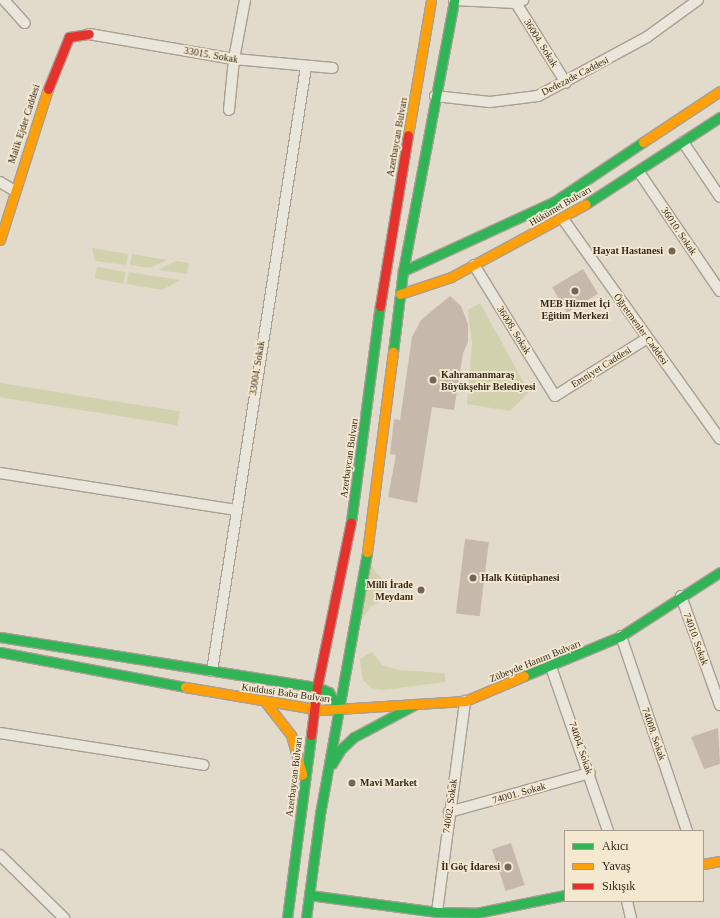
<!DOCTYPE html>
<html>
<head>
<meta charset="utf-8">
<style>
  body { margin:0 }
  #map { position:relative; width:720px; height:918px; overflow:hidden; background:#e2dacb; font-family:Georgia,serif }
  div>[style] { position:absolute }
  .green>* { inset:0; background:#d2d1ae; transform-origin:0 0 }
  .building>* { inset:0; background:#c6b9ac; transform-origin:0 0 }
  .roads { filter:drop-shadow(1px 0 #a79f94) drop-shadow(-1px 0 #a79f94) drop-shadow(0 1px #a79f94) drop-shadow(0 -1px #a79f94) }
  .street>* { height:10px; margin:-5px; padding:0 5px; transform-origin:5px; border-radius:5px; background:#eae6dc }
  .fast>* { height:9px; margin:-4.5px; padding:0 4.5px; transform-origin:4.5px; border-radius:4.5px; background:#30b455 }
  .slow>* { height:9px; margin:-4.5px; padding:0 4.5px; transform-origin:4.5px; border-radius:4.5px; background:#ff9f0a }
  .jam>* { height:9px; margin:-4.5px; padding:0 4.5px; transform-origin:4.5px; border-radius:4.5px; background:#e5322d }
  .dots>* { width:11px; height:11px; translate:-50% -50%; box-sizing:border-box; border:2px solid #f4e9d0; border-radius:50% }
  span { translate:-50% -50%; white-space:nowrap; text-align:center; line-height:1.15; -webkit-text-stroke:3.5px #f4e9d0; paint-order:stroke }
  .street-label { font-size:10px; color:#35281d }
  .poi-label { font-size:10px; color:#35281d; font-weight:700 }
  .right { translate:-100% -50%; text-align:right }
  .left { translate:0 -50%; text-align:left }
  .legend { position:absolute; left:564px; top:830px; width:140px; height:72px; box-sizing:border-box; background:#f4e9d0; border:1px solid #a89c88; margin:0; padding:5px 7px; list-style:none; font-size:12px; color:#35281d }
  .legend li { display:flex; align-items:center; gap:8px; height:20px }
  .legend b { width:20px; border:1px solid #a89c88 }
</style>
</head>
<body>
<div id="map">
  <div class="green">
    <div style="clip-path:polygon(92px 248px,128px 254px,126px 265px,95px 261px)"></div>
    <div style="clip-path:polygon(132px 254px,167px 260px,150px 268px,130px 265px)"></div>
    <div style="clip-path:polygon(176px 261px,189px 263px,187px 274px,158px 270px)"></div>
    <div style="left:97px;top:267px;width:29px;height:12px;rotate:10deg"></div>
    <div style="clip-path:polygon(129px 272px,180px 280px,162px 290px,126px 284px)"></div>
    <div style="clip-path:polygon(480px 303px,529px 392px,510px 411px,467px 404px,472px 344px,468px 310px)"></div>
    <div style="left:0;top:383px;width:182px;height:14px;rotate:9deg"></div>
    <div style="clip-path:polygon(368px 556px,375px 572px,384px 580px,382px 601px,370px 607px,359px 624px)"></div>
    <div style="clip-path:polygon(372px 652px,382px 665px,399px 670px,445px 673px,445px 682px,383px 690px,371px 688px,363px 680px,360px 659px)"></div>
  </div>
  <div class="building">
    <div style="left:583px;top:269px;width:29px;height:36px;rotate:59deg"></div>
    <div style="clip-path:polygon(450px 296px,461px 306px,468px 324px,468px 342px,463px 353px,454px 410px,432px 407px,417px 503px,388px 497px,396px 455px,390px 454px,394px 419px,400px 420px,412px 337px,421px 320px)"></div>
    <div style="left:465px;top:539px;width:24px;height:75px;rotate:7deg"></div>
    <div style="clip-path:polygon(718px 728px,720px 764px,704px 769px,691px 737px)"></div>
    <div style="left:511px;top:843px;width:44px;height:20px;rotate:72deg"></div>
  </div>
  <div class="roads">
    <div class="street">
      <div style="left:4px;top:0;width:31px;rotate:48deg"></div>
      <div style="left:454px;top:0;width:62px;rotate:2.8deg"></div>
      <div style="left:516px;top:3px;width:8px;rotate:-23deg"></div>
      <div style="left:516px;top:3px;width:94px;rotate:58deg"></div>
      <div style="left:89px;top:34px;width:147px;rotate:9.8deg"></div>
      <div style="left:234px;top:59px;width:99px;rotate:5.2deg"></div>
      <div style="left:435px;top:96px;width:55px;rotate:6.2deg"></div>
      <div style="left:490px;top:102px;width:48px;rotate:-7.1deg"></div>
      <div style="left:538px;top:96px;width:124px;rotate:-28.4deg"></div>
      <div style="left:647px;top:37px;width:63px;rotate:-36deg"></div>
      <div style="left:229px;top:110px;width:51px;rotate:-84.4deg"></div>
      <div style="left:234px;top:59px;width:60px;rotate:-79.4deg"></div>
      <div style="left:683px;top:142px;width:66px;rotate:56.1deg"></div>
      <div style="left:639px;top:172px;width:144px;rotate:55.8deg"></div>
      <div style="left:0;top:182px;width:17px;rotate:31deg"></div>
      <div style="left:563px;top:219px;width:270px;rotate:54.5deg"></div>
      <div style="left:474px;top:265px;width:154px;rotate:58.3deg"></div>
      <div style="left:555px;top:396px;width:107px;rotate:-32.1deg"></div>
      <div style="left:0;top:473px;width:239px;rotate:8.9deg"></div>
      <div style="left:681px;top:596px;width:116px;rotate:70.3deg"></div>
      <div style="left:621px;top:636px;width:206px;rotate:71.3deg"></div>
      <div style="left:551px;top:667px;width:174px;rotate:70.8deg"></div>
      <div style="left:212px;top:671px;width:611px;rotate:-81.15deg"></div>
      <div style="left:0;top:733px;width:206px;rotate:8.9deg"></div>
      <div style="left:449px;top:812px;width:146px;rotate:-15.5deg"></div>
      <div style="left:0;top:855px;width:90px;rotate:44.5deg"></div>
      <div style="left:627px;top:901px;width:17px;rotate:77deg"></div>
      <div style="left:437px;top:912px;width:213px;rotate:-82.4deg"></div>
    </div>
    <div class="fast">
      <div style="left:586px;top:204px;width:160px;rotate:-33deg"></div>
      <div style="left:403px;top:271px;width:167px;rotate:-24.7deg"></div>
      <div style="left:555px;top:201px;width:106px;rotate:-33.8deg"></div>
      <div style="left:393px;top:352px;width:82px;rotate:-83deg"></div>
      <div style="left:403px;top:271px;width:276px;rotate:-79.3deg"></div>
      <div style="left:351px;top:522px;width:218px;rotate:-82.4deg"></div>
      <div style="left:0;top:637px;width:321px;rotate:9deg"></div>
      <div style="left:317px;top:687px;width:13px;rotate:23deg"></div>
      <div style="left:329px;top:692px;width:20px;rotate:63deg"></div>
      <div style="left:0;top:652px;width:188px;rotate:10.7deg"></div>
      <div style="left:524px;top:676px;width:105px;rotate:-22.4deg"></div>
      <div style="left:621px;top:636px;width:118px;rotate:-32.9deg"></div>
      <div style="left:332px;top:764px;width:17px;rotate:-59deg"></div>
      <div style="left:341px;top:749px;width:18px;rotate:-43deg"></div>
      <div style="left:354px;top:737px;width:70px;rotate:-28deg"></div>
      <div style="left:309px;top:895px;width:129px;rotate:7.6deg"></div>
      <div style="left:437px;top:912px;width:39px;rotate:1deg"></div>
      <div style="left:476px;top:913px;width:91px;rotate:-11.4deg"></div>
      <div style="left:287px;top:918px;width:185px;rotate:-82.5deg"></div>
      <div style="left:306px;top:918px;width:105px;rotate:-82.3deg"></div>
      <div style="left:320px;top:814px;width:266px;rotate:-79.8deg"></div>
    </div>
    <div class="slow">
      <div style="left:408px;top:135px;width:137px;rotate:-80.3deg"></div>
      <div style="left:643px;top:142px;width:92px;rotate:-33.5deg"></div>
      <div style="left:0;top:240px;width:158px;rotate:-72.4deg"></div>
      <div style="left:400px;top:294px;width:54px;rotate:-18.4deg"></div>
      <div style="left:451px;top:277px;width:153px;rotate:-28.4deg"></div>
      <div style="left:367px;top:552px;width:202px;rotate:-82.6deg"></div>
      <div style="left:185px;top:687px;width:138px;rotate:9.6deg"></div>
      <div style="left:321px;top:710px;width:144px;rotate:-3.6deg"></div>
      <div style="left:465px;top:701px;width:64px;rotate:-23deg"></div>
      <div style="left:266px;top:703px;width:41px;rotate:52deg"></div>
      <div style="left:291px;top:735px;width:41px;rotate:74.2deg"></div>
      <div style="left:703px;top:864px;width:17px;rotate:-10deg"></div>
    </div>
    <div class="jam">
      <div style="left:48px;top:89px;width:56px;rotate:-68deg"></div>
      <div style="left:69px;top:37px;width:20px;rotate:-9deg"></div>
      <div style="left:380px;top:306px;width:173px;rotate:-80.7deg"></div>
      <div style="left:311px;top:735px;width:48px;rotate:-82.9deg"></div>
      <div style="left:317px;top:687px;width:168px;rotate:-78.4deg"></div>
    </div>
  </div>
  <div class="dots">
    <div style="left:672px;top:251px;background:#72665a"></div>
    <div style="left:575px;top:291px;background:#72665a"></div>
    <div style="left:433px;top:380px;background:#72665a"></div>
    <div style="left:473px;top:578px;background:#72665a"></div>
    <div style="left:421px;top:590px;background:#72665a"></div>
    <div style="left:352px;top:783px;background:#72665a"></div>
    <div style="left:508px;top:867px;background:#72665a"></div>
  </div>
  <div class="street-label">
    <span style="left:541px;top:43px;rotate:58deg">36004. Sokak</span>
    <span style="left:211px;top:55px;rotate:10deg">33015. Sokak</span>
    <span style="left:575px;top:76px;rotate:-27deg">Dedezade Caddesi</span>
    <span style="left:24px;top:124px;rotate:-72deg">Malik Ejder Caddesi</span>
    <span style="left:397px;top:137px;rotate:-80deg">Azerbaycan Bulvarı</span>
    <span style="left:560px;top:206px;rotate:-30deg">Hükümet Bulvarı</span>
    <span style="left:679px;top:231px;rotate:56deg">36010. Sokak</span>
    <span style="left:641px;top:329px;rotate:54deg">Öğretmenler Caddesi</span>
    <span style="left:514px;top:330px;rotate:58deg">36008. Sokak</span>
    <span style="left:601px;top:367px;rotate:-32deg">Emniyet Caddesi</span>
    <span style="left:257px;top:368px;rotate:-81deg">33004. Sokak</span>
    <span style="left:349px;top:458px;rotate:-82deg">Azerbaycan Bulvarı</span>
    <span style="left:696px;top:639px;rotate:70deg">74010. Sokak</span>
    <span style="left:535px;top:661px;rotate:-22deg">Zübeyde Hanım Bulvarı</span>
    <span style="left:286px;top:693px;rotate:8deg">Kuddusi Baba Bulvarı</span>
    <span style="left:654px;top:734px;rotate:71deg">74008. Sokak</span>
    <span style="left:581px;top:748px;rotate:71deg">74004. Sokak</span>
    <span style="left:294px;top:777px;rotate:-83deg">Azerbaycan Bulvarı</span>
    <span style="left:519px;top:793px;rotate:-16deg">74001. Sokak</span>
    <span style="left:450px;top:806px;rotate:-82deg">74002. Sokak</span>
  </div>
  <div class="poi-label">
    <span class="right" style="left:663px;top:251px">Hayat Hastanesi</span>
    <span style="left:575px;top:309px">MEB Hizmet İçi<br>Eğitim Merkezi</span>
    <span class="left" style="left:441px;top:380px">Kahramanmaraş<br>Büyükşehir Belediyesi</span>
    <span class="left" style="left:481px;top:578px">Halk Kütüphanesi</span>
    <span class="right" style="left:413px;top:590px">Millî İrade<br>Meydanı</span>
    <span class="left" style="left:360px;top:783px">Mavi Market</span>
    <span class="right" style="left:500px;top:867px">İl Göç İdaresi</span>
  </div>
  <ul class="legend">
  <li><b style="height:5px;background:#30b455"></b>Akıcı</li>
  <li><b style="height:5px;background:#ff9f0a"></b>Yavaş</li>
  <li><b style="height:5px;background:#e5322d"></b>Sıkışık</li>
  </ul>
</div>
</body>
</html>
